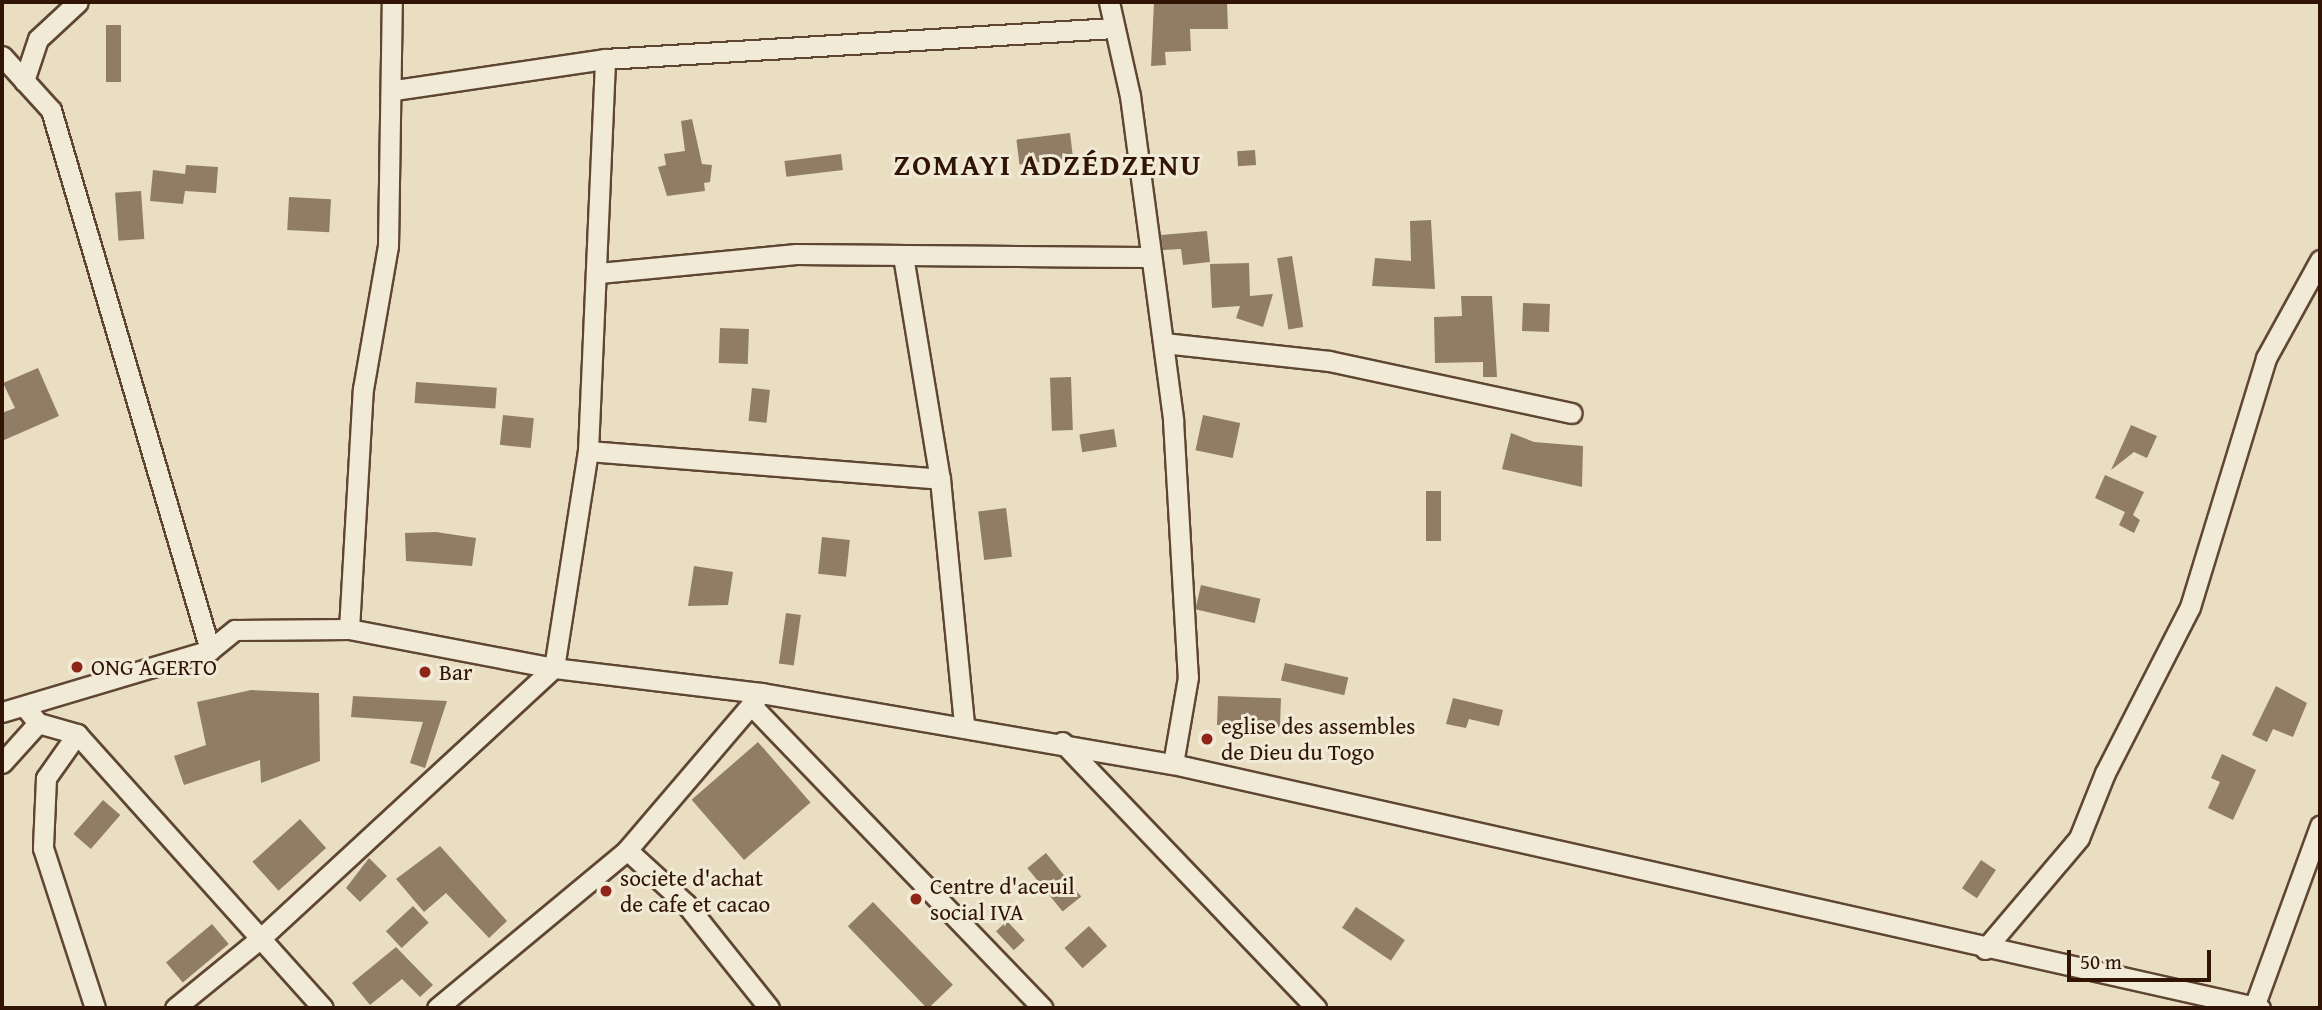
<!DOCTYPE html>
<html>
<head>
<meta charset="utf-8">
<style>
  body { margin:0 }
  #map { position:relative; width:2322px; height:1010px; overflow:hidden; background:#e9dec2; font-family:"Gentium Book Plus",serif }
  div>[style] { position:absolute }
  .building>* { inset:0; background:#917d66; transform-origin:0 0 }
  .roads { filter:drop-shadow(2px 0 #5f4633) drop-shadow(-2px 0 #5f4633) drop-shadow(0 2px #5f4633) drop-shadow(0 -2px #5f4633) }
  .street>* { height:19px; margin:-9.5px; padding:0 9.5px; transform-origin:9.5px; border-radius:9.5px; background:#f1ead7 }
  .dots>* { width:19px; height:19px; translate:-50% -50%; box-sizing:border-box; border:4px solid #f1ead7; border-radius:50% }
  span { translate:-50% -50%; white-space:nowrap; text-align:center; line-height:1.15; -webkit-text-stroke:6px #f1ead7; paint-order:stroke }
  .poi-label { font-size:23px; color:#311403 }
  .left { translate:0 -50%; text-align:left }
  .district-label { font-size:30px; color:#311403; font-weight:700; letter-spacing:2px }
  .frame { position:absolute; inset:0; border:4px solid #311403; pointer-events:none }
  .scale { position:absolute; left:2067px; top:950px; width:144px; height:32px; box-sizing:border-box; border:4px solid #311403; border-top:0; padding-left:9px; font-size:21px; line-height:24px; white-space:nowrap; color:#311403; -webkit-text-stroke:5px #f1ead7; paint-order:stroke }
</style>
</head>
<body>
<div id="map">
  <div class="building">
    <div style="clip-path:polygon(1154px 2px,1227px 2px,1228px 29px,1190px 29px,1191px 51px,1165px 52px,1166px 65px,1151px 66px)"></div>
    <div style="left:106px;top:25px;width:15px;height:57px"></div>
    <div style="clip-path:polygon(692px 119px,702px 164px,712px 165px,710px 182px,704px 183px,705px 191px,667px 196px,658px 167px,666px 165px,664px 154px,685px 151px,681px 121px)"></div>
    <div style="left:1070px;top:133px;width:25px;height:54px;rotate:83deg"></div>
    <div style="left:1255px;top:150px;width:15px;height:18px;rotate:86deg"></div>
    <div style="left:841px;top:154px;width:16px;height:57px;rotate:83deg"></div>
    <div style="clip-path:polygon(186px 165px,218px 167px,216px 193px,185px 191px,183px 204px,150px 201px,153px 170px,185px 174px)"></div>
    <div style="left:141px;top:191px;width:48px;height:26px;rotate:86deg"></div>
    <div style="left:289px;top:197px;width:42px;height:33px;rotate:3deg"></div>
    <div style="clip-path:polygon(1431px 220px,1435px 289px,1372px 286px,1375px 258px,1411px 261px,1410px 221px)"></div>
    <div style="clip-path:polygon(1207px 231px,1210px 262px,1183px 265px,1181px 249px,1163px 250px,1161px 235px)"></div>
    <div style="left:1292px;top:256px;width:72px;height:15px;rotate:81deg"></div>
    <div style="clip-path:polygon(1249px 263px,1250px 296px,1273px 294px,1263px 327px,1236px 318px,1240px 306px,1212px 308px,1210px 264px)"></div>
    <div style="clip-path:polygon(1461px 296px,1492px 296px,1497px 377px,1483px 377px,1483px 362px,1435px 363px,1434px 317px,1462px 316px)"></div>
    <div style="left:1523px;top:303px;width:27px;height:28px;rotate:2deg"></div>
    <div style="left:720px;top:328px;width:29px;height:35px;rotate:2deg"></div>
    <div style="clip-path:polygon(38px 368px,59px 416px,2px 441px,2px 413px,15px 408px,3px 383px)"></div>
    <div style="left:1071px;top:377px;width:53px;height:21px;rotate:88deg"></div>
    <div style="left:416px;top:382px;width:81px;height:21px;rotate:4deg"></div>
    <div style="left:752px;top:388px;width:18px;height:33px;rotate:6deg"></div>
    <div style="left:503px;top:415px;width:31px;height:30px;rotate:6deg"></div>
    <div style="left:1203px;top:415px;width:38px;height:36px;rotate:12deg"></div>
    <div style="clip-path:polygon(2131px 425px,2157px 436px,2147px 458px,2134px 452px,2111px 470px)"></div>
    <div style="left:1114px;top:429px;width:18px;height:35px;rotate:81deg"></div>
    <div style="clip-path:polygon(1511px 433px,1534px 442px,1583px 446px,1582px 487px,1502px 469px)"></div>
    <div style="clip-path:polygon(2105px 475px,2144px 492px,2133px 515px,2140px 520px,2134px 533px,2119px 525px,2125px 512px,2095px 498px)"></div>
    <div style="left:1426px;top:491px;width:15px;height:50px"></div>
    <div style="left:1006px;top:508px;width:49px;height:28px;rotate:83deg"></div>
    <div style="clip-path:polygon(436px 532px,476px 538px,472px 566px,406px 561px,405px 533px)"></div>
    <div style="left:822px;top:537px;width:28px;height:37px;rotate:6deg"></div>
    <div style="clip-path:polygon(694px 566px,733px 572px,728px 605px,688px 606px)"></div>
    <div style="left:1201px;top:585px;width:61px;height:25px;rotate:13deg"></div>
    <div style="left:786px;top:613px;width:15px;height:51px;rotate:8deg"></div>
    <div style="left:1285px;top:663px;width:65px;height:18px;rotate:13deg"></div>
    <div style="clip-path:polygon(2276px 686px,2307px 703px,2293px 737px,2273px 729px,2267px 742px,2252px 735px)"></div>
    <div style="clip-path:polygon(251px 690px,319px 693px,320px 761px,261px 783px,260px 760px,184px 785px,174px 756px,206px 745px,197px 702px)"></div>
    <div style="clip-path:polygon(353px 696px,447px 701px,425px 768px,410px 763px,423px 722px,351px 717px)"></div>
    <div style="left:1218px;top:696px;width:63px;height:29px;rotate:2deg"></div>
    <div style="clip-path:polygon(1453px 698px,1503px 710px,1499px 726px,1469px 719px,1466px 728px,1446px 724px)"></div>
    <div style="left:758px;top:742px;width:80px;height:88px;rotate:49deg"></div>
    <div style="clip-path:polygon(2222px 754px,2256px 770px,2233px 820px,2208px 808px,2220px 782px,2211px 778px)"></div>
    <div style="left:103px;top:800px;width:23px;height:45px;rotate:41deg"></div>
    <div style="left:300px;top:819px;width:39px;height:64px;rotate:48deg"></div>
    <div style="clip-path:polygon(440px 846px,507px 921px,489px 938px,446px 893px,424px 912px,396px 879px)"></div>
    <div style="left:1046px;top:853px;width:56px;height:24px;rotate:51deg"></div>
    <div style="clip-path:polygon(369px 858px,387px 876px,360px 902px,346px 888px)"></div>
    <div style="left:1981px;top:860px;width:18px;height:34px;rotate:34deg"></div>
    <div style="left:873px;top:902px;width:115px;height:35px;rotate:46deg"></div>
    <div style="left:413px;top:906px;width:23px;height:37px;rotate:47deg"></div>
    <div style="left:1356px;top:907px;width:59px;height:25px;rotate:34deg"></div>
    <div style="left:1007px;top:921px;width:26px;height:15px;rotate:47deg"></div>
    <div style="left:212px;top:924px;width:26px;height:60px;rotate:50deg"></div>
    <div style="left:1089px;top:926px;width:27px;height:33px;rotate:48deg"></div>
    <div style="clip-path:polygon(396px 947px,433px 985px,420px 997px,402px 979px,370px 1005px,352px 983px)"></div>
  </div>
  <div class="roads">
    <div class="street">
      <div style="left:1109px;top:2px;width:96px;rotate:77.4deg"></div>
      <div style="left:1130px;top:96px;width:327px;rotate:82.4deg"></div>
      <div style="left:1173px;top:420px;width:257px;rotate:86.7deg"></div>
      <div style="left:1188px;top:677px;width:88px;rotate:99.8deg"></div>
      <div style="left:2px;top:56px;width:73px;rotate:47.8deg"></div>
      <div style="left:51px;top:110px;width:563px;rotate:73.59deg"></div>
      <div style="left:24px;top:81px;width:44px;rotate:-71.6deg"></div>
      <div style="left:38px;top:39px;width:54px;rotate:-42.8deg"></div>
      <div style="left:395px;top:90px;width:212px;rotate:-8.4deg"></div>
      <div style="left:605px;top:59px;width:509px;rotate:-3.49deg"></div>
      <div style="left:903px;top:256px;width:226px;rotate:80.6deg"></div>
      <div style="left:940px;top:479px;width:247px;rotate:84.4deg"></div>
      <div style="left:599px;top:273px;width:198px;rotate:-5.5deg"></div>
      <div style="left:796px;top:254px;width:353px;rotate:0.5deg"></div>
      <div style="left:1164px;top:343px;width:166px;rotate:6.2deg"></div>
      <div style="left:1329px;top:361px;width:248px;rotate:12.1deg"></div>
      <div style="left:588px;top:451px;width:353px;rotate:4.5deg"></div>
      <div style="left:349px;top:629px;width:240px;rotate:-86.7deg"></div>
      <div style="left:363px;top:389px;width:145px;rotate:-80.1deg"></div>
      <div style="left:388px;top:246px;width:244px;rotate:-89.1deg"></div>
      <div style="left:752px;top:706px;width:419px;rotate:46.1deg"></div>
      <div style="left:25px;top:707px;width:21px;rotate:51deg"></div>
      <div style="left:38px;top:723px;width:41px;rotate:15.8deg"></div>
      <div style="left:77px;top:734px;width:368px;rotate:48.1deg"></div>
      <div style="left:2px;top:712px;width:217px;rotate:-16.6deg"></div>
      <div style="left:210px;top:650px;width:32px;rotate:-39deg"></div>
      <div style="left:235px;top:630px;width:114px;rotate:-0.5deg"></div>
      <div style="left:349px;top:629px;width:209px;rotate:10.8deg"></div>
      <div style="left:554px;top:668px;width:209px;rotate:6.9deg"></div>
      <div style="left:761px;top:693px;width:418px;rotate:9.8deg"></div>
      <div style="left:1173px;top:764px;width:1114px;rotate:12.65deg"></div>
      <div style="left:77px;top:734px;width:54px;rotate:125.2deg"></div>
      <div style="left:46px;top:778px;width:70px;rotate:92.5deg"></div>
      <div style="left:43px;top:848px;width:168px;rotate:72deg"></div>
      <div style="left:1062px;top:742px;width:368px;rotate:46.3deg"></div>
      <div style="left:2px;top:763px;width:54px;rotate:-48deg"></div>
      <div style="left:627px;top:850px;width:80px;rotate:42.5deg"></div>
      <div style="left:686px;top:904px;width:133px;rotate:51.4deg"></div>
      <div style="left:1985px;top:949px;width:145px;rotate:-49.7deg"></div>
      <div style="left:2079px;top:838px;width:70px;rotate:-68.2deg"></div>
      <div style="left:2105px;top:773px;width:186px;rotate:-62.9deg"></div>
      <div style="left:2190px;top:607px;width:260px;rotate:-73deg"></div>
      <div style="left:2266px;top:358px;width:112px;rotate:-61.1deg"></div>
      <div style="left:2254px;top:1007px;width:193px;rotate:-70deg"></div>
      <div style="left:175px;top:1008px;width:112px;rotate:-39.2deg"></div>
      <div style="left:262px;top:937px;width:397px;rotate:-42.7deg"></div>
      <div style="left:554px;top:668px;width:220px;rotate:-81.1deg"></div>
      <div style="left:588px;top:451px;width:392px;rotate:-87.5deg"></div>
      <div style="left:437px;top:1008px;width:247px;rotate:-39.7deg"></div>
      <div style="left:627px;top:850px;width:206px;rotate:-49.5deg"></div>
    </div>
  </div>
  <div class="dots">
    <div style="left:77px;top:667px;background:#8f2418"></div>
    <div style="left:425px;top:672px;background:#8f2418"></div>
    <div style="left:1207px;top:739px;background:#8f2418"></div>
    <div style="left:606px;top:891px;background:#8f2418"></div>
    <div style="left:916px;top:899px;background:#8f2418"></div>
  </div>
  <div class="poi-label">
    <span class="left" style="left:91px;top:667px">ONG AGERTO</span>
    <span class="left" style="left:439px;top:672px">Bar</span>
    <span class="left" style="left:1221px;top:739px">eglise des assembles<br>de Dieu du Togo</span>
    <span class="left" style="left:620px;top:891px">societe d'achat<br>de cafe et cacao</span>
    <span class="left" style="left:930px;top:899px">Centre d'aceuil<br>social IVA</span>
  </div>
  <div class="district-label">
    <span style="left:1048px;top:164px">ZOMAYI ADZÉDZENU</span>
  </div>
  <div class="frame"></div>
  <div class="scale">50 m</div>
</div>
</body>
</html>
